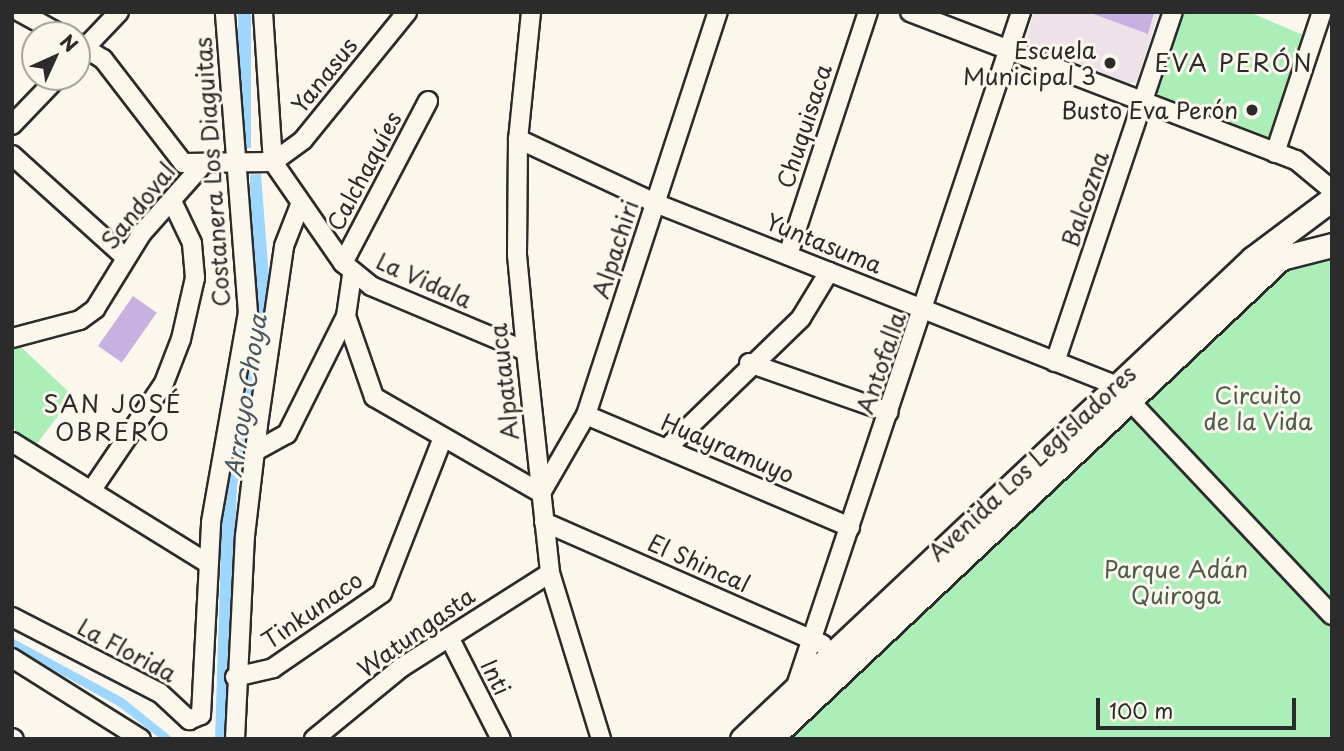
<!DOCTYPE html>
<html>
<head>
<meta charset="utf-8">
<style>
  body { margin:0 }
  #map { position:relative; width:1344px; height:751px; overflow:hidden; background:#fbf7ec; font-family:"Playpen Sans",sans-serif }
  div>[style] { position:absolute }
  .built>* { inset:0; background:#ece2e8 }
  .green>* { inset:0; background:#abeeb8 }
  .water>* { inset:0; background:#9ed7fe; transform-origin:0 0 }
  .building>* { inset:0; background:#c8b1e0; transform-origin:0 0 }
  .roads { filter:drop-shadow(2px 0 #2b2b2b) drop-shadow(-2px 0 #2b2b2b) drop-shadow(0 2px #2b2b2b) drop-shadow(0 -2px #2b2b2b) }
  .minor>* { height:18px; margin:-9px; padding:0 9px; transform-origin:9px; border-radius:9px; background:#fbf7ec }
  .major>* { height:23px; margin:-11.5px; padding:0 11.5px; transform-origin:11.5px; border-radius:11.5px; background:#fbf7ec }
  .dots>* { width:19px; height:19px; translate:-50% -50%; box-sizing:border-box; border:4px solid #fbf7ec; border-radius:50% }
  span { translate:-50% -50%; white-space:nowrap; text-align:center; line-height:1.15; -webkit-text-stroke:6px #fbf7ec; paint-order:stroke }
  .poi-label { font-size:23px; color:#2b2b2b }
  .right { translate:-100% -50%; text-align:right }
  .street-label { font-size:23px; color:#2b2b2b }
  .park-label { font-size:23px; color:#4b5c4e }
  .neighbourhood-label { font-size:24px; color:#2b2b2b; letter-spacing:2px }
  .water-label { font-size:24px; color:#485660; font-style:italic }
  .frame { position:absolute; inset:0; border:14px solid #2b2b2b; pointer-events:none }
  .north { position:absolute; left:21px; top:21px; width:70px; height:70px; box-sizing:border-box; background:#fbf7ec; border:2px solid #a8a59f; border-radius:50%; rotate:45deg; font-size:19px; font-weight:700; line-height:28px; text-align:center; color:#2b2b2b }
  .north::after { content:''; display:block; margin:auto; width:24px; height:32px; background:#2b2b2b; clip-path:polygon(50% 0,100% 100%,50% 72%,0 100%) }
  .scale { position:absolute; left:1096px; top:698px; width:200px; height:32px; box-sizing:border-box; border:4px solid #2b2b2b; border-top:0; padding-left:9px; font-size:21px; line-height:24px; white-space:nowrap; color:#2b2b2b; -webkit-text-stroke:5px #fbf7ec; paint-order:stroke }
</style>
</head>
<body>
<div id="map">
  <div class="built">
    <div style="clip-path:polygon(1034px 12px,1159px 12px,1137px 81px,1130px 84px,1031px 45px,1026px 39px)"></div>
  </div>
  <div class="green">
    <div style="clip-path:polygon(1181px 12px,1249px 12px,1308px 37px,1272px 139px,1160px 99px,1156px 87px)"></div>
    <div style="clip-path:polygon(1332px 256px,1332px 739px,782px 739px,1280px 271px)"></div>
    <div style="clip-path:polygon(19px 345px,73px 396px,33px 449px,17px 438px,12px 418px,12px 348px)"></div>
  </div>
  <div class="water">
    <div style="left:238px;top:12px;width:13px;height:136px"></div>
    <div style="clip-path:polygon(261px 174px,269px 278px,264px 349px,237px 486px,227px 739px,215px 739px,223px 484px,252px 347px,250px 175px)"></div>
    <div style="clip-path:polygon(12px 638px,123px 698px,174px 739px,161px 739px,118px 706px,12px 647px)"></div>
  </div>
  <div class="building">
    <div style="clip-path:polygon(1088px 12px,1154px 12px,1148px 34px)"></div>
    <div style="left:133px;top:296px;width:29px;height:61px;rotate:35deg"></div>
  </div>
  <div class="roads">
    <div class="minor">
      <div style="left:20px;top:12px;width:48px;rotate:28.7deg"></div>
      <div style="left:263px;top:12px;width:150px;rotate:86.2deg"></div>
      <div style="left:273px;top:162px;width:123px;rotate:55.3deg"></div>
      <div style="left:343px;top:263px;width:36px;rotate:39deg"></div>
      <div style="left:371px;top:286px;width:168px;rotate:22.8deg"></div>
      <div style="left:531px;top:12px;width:128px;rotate:95.8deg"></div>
      <div style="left:518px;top:139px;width:116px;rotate:90.5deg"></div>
      <div style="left:517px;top:255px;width:96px;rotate:84.6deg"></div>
      <div style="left:526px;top:351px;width:223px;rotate:83.8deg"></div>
      <div style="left:550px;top:573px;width:174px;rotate:72.9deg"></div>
      <div style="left:910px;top:12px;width:413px;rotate:21deg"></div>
      <div style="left:1296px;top:160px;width:47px;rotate:39.8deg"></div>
      <div style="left:77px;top:43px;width:31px;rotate:32deg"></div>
      <div style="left:103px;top:59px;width:131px;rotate:52.4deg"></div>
      <div style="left:183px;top:163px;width:90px;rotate:-0.6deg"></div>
      <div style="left:79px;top:54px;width:58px;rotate:-46.4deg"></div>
      <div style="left:12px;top:125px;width:66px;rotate:-46.2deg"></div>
      <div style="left:518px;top:139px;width:151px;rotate:25deg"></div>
      <div style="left:655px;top:203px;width:495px;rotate:21.6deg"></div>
      <div style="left:1115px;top:385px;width:316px;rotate:46.7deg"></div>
      <div style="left:1275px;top:153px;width:149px;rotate:-71.6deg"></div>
      <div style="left:12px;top:155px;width:152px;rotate:42.1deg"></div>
      <div style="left:273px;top:162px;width:37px;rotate:-36deg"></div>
      <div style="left:303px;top:140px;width:165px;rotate:-50.9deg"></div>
      <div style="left:788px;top:255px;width:256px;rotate:-71.8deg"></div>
      <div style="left:343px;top:263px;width:183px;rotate:-62.3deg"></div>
      <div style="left:352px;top:275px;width:41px;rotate:98.3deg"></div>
      <div style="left:346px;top:316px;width:86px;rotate:70.9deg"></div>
      <div style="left:374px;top:397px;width:193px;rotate:29.9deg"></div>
      <div style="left:541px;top:493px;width:90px;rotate:-60deg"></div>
      <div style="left:586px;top:415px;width:424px;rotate:-71.9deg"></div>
      <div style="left:12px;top:338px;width:70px;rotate:-14.8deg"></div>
      <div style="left:80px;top:320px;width:19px;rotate:-36deg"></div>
      <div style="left:95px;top:309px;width:89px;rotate:-58.3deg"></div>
      <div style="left:142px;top:233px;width:87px;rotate:-48.3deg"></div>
      <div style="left:1055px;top:362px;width:369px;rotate:-71.4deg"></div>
      <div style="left:749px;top:363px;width:148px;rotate:19.3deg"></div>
      <div style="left:586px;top:415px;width:287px;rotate:23deg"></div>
      <div style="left:12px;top:442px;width:229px;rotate:31.8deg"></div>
      <div style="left:666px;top:449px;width:188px;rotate:-44.1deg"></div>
      <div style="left:801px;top:318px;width:54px;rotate:-58.7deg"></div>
      <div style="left:254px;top:452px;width:38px;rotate:-29deg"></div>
      <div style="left:287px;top:434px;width:132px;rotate:-63.4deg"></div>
      <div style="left:91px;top:491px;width:130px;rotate:-55.9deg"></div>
      <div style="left:164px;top:383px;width:47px;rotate:-68.9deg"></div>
      <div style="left:181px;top:339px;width:63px;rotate:-77.1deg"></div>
      <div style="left:195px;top:278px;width:35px;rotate:-95deg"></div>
      <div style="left:192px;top:243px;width:47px;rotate:-115.5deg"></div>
      <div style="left:544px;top:522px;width:304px;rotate:23.7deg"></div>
      <div style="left:12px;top:617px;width:166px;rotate:27.2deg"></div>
      <div style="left:160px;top:693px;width:40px;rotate:43deg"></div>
      <div style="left:189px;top:720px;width:13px;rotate:-23deg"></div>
      <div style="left:201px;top:715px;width:193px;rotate:-87deg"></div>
      <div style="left:211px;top:522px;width:212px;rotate:-80deg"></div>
      <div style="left:248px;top:313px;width:302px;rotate:-94.4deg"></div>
      <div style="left:449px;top:637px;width:114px;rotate:63deg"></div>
      <div style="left:12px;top:658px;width:152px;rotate:32.1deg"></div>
      <div style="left:235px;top:677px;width:39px;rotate:-13deg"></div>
      <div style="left:273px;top:668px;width:132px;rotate:-34.5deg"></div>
      <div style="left:382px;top:593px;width:164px;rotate:-68.6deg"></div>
      <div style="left:795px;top:689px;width:714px;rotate:-71.54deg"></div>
      <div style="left:12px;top:738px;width:2px;rotate:27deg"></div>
      <div style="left:235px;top:739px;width:203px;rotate:-87.2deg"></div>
      <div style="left:245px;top:536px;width:112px;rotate:-83.3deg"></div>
      <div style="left:258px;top:425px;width:181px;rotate:-81.7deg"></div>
      <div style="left:284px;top:246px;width:44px;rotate:-68.7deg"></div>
      <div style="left:314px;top:739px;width:114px;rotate:-39.3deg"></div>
      <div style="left:402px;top:667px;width:175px;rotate:-32.4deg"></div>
    </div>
    <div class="major">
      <div style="left:742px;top:739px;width:702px;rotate:-43.27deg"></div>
      <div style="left:1253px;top:258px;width:99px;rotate:-36.8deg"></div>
      <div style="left:770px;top:739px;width:702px;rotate:-43.27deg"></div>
      <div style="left:1281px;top:258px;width:53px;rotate:-14.3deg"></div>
    </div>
  </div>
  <div class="dots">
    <div style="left:1110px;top:63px;background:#2b2b2b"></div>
    <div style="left:1252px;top:110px;background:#2b2b2b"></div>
  </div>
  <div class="poi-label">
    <span class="right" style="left:1096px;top:63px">Escuela<br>Municipal 3</span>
    <span class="right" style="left:1238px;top:110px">Busto Eva Perón</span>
  </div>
  <div class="street-label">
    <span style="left:324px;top:75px;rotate:-51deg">Yanasus</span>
    <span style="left:804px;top:126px;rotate:-72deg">Chuquisaca</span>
    <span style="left:364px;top:171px;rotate:-62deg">Calchaquíes</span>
    <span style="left:212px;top:172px;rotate:-94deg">Costanera Los Diaguitas</span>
    <span style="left:1085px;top:199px;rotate:-71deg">Balcozna</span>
    <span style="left:138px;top:206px;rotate:-51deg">Sandoval</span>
    <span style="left:824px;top:243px;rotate:22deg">Yuntasuma</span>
    <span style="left:615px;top:249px;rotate:-72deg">Alpachiri</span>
    <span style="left:424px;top:280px;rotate:24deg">La Vidala</span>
    <span style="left:881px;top:363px;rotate:-71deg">Antofalla</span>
    <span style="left:504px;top:382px;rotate:-96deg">Alpatauca</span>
    <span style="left:728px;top:448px;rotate:23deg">Huayramuyo</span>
    <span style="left:1032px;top:463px;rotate:-43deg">Avenida Los Legisladores</span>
    <span style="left:699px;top:563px;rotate:24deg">El Shincal</span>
    <span style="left:312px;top:610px;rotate:-35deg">Tinkunaco</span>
    <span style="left:416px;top:632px;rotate:-35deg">Watungasta</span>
    <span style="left:127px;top:650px;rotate:28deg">La Florida</span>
    <span style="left:496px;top:677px;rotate:63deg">Inti</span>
  </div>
  <div class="park-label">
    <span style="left:1258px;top:408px">Circuito<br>de la Vida</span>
    <span style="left:1176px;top:582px">Parque Adán<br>Quiroga</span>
  </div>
  <div class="neighbourhood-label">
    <span style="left:1234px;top:63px">EVA PERÓN</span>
    <span style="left:113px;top:418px">SAN JOSÉ<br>OBRERO</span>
  </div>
  <div class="water-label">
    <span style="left:245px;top:396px;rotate:-81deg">Arroyo Choya</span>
  </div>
  <div class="frame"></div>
  <div class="north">N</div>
  <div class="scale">100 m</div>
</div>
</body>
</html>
